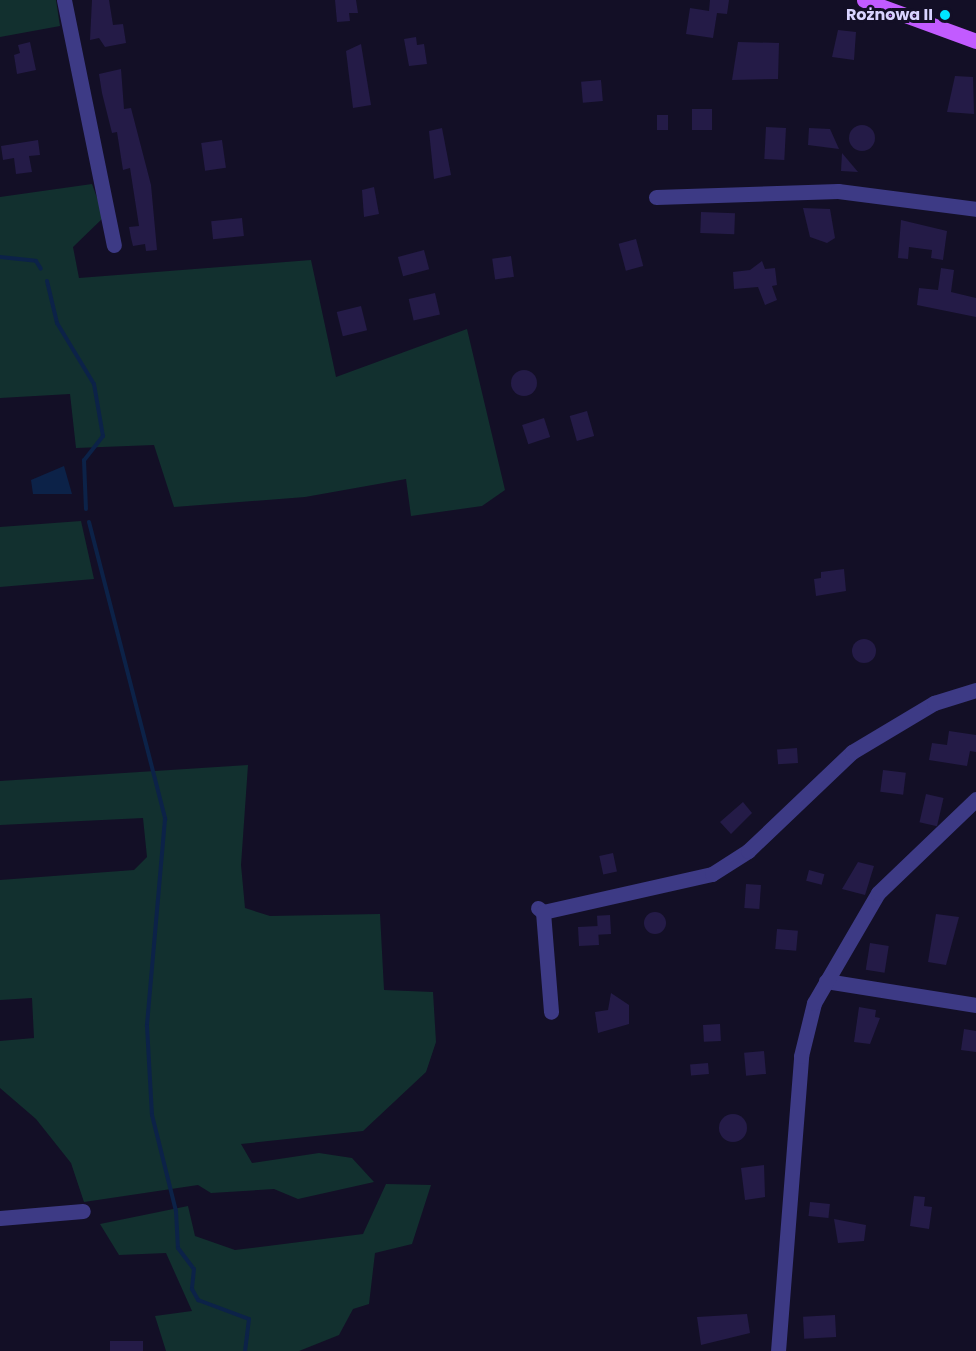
<!DOCTYPE html>
<html>
<head>
<meta charset="utf-8">
<style>
  body { margin:0 }
  #map { position:relative; width:976px; height:1351px; overflow:hidden; background:#130f26; font-family:Poppins,sans-serif }
  div>[style] { position:absolute }
  .green>* { inset:0; background:#12302f }
  .water>* { inset:0; background:#0c2248 }
  .stream>* { height:4px; margin:-2px; padding:0 2px; transform-origin:2px; border-radius:2px; background:#0c2248 }
  .building>* { inset:0; background:#241b47; transform-origin:0 0 }
  .round { border-radius:50% }
  .minor>* { height:15px; margin:-7.5px; padding:0 7.5px; transform-origin:7.5px; border-radius:7.5px; background:#3d3a85 }
  .major>* { height:15px; margin:-7.5px; padding:0 7.5px; transform-origin:7.5px; border-radius:7.5px; background:#c25bff }
  .dots>* { width:16px; height:16px; translate:-50% -50%; box-sizing:border-box; border:3px solid #130f26; border-radius:50% }
  span { translate:-50% -50%; white-space:nowrap; text-align:center; line-height:1.15; -webkit-text-stroke:6px #130f26; paint-order:stroke }
  .poi-label { font-size:16px; color:#d9d4ff; font-weight:700 }
  .right { translate:-100% -50%; text-align:right }
</style>
</head>
<body>
<div id="map">
  <div class="green">
    <div style="clip-path:polygon(0 0,56px 0,60px 26px,0 37px)"></div>
    <div style="clip-path:polygon(92px 184px,104px 217px,73px 247px,79px 278px,311px 260px,336px 377px,467px 329px,505px 490px,482px 506px,411px 516px,406px 479px,305px 497px,174px 507px,154px 445px,76px 448px,70px 394px,0 398px,0 197px)"></div>
    <div style="clip-path:polygon(81px 521px,94px 579px,0 587px,0 527px)"></div>
    <div style="clip-path:polygon(248px 765px,241px 865px,245px 908px,270px 916px,380px 914px,384px 990px,433px 992px,436px 1042px,426px 1072px,363px 1131px,241px 1144px,252px 1163px,319px 1153px,352px 1158px,374px 1182px,298px 1199px,274px 1189px,211px 1193px,198px 1185px,84px 1202px,71px 1163px,36px 1119px,0 1088px,0 1041px,34px 1038px,32px 998px,0 1000px,0 880px,134px 870px,147px 857px,143px 818px,0 825px,0 781px)"></div>
    <div style="clip-path:polygon(386px 1184px,431px 1185px,412px 1244px,375px 1253px,369px 1304px,353px 1309px,339px 1335px,299px 1351px,166px 1351px,155px 1316px,192px 1311px,166px 1253px,119px 1255px,100px 1224px,188px 1206px,195px 1236px,235px 1250px,363px 1234px)"></div>
  </div>
  <div class="water">
    <div style="clip-path:polygon(64px 466px,72px 494px,33px 494px,31px 480px)"></div>
  </div>
  <div class="stream">
    <div style="left:0;top:257px;width:36px;rotate:6deg"></div>
    <div style="left:36px;top:261px;width:9px;rotate:58deg"></div>
    <div style="left:47px;top:281px;width:43px;rotate:76.6deg"></div>
    <div style="left:57px;top:323px;width:71px;rotate:58.8deg"></div>
    <div style="left:94px;top:384px;width:53px;rotate:80.2deg"></div>
    <div style="left:103px;top:436px;width:31px;rotate:128deg"></div>
    <div style="left:84px;top:460px;width:49px;rotate:87.7deg"></div>
    <div style="left:89px;top:522px;width:307px;rotate:75.6deg"></div>
    <div style="left:165px;top:819px;width:208px;rotate:95deg"></div>
    <div style="left:147px;top:1026px;width:89px;rotate:86.8deg"></div>
    <div style="left:152px;top:1115px;width:99px;rotate:76deg"></div>
    <div style="left:176px;top:1211px;width:37px;rotate:87deg"></div>
    <div style="left:178px;top:1248px;width:26px;rotate:53deg"></div>
    <div style="left:194px;top:1269px;width:20px;rotate:96deg"></div>
    <div style="left:192px;top:1289px;width:13px;rotate:61deg"></div>
    <div style="left:198px;top:1300px;width:54px;rotate:20.4deg"></div>
    <div style="left:249px;top:1319px;width:32px;rotate:97deg"></div>
  </div>
  <div class="building">
    <div style="clip-path:polygon(92px 0,109px 0,113px 25px,123px 24px,126px 43px,105px 47px,99px 38px,90px 40px)"></div>
    <div style="clip-path:polygon(335px 0,356px 0,358px 13px,349px 13px,350px 21px,337px 22px)"></div>
    <div style="clip-path:polygon(710px 0,729px 0,727px 14px,717px 13px,713px 38px,686px 34px,690px 8px,709px 11px)"></div>
    <div style="clip-path:polygon(838px 30px,856px 32px,854px 60px,832px 57px)"></div>
    <div style="clip-path:polygon(416px 37px,417px 45px,424px 44px,427px 64px,409px 66px,404px 39px)"></div>
    <div style="clip-path:polygon(30px 42px,36px 70px,17px 74px,14px 55px,20px 53px,18px 45px)"></div>
    <div style="clip-path:polygon(738px 42px,779px 43px,778px 79px,732px 80px)"></div>
    <div style="clip-path:polygon(361px 44px,371px 105px,353px 108px,346px 51px)"></div>
    <div style="clip-path:polygon(121px 69px,124px 109px,131px 108px,151px 185px,157px 250px,146px 251px,145px 244px,133px 246px,131px 238px,129px 227px,139px 226px,130px 168px,123px 170px,117px 132px,112px 133px,102px 93px,99px 74px)"></div>
    <div style="clip-path:polygon(955px 76px,973px 77px,974px 114px,947px 112px)"></div>
    <div style="left:601px;top:80px;width:21px;height:20px;rotate:85deg"></div>
    <div style="left:692px;top:109px;width:20px;height:21px"></div>
    <div style="left:657px;top:115px;width:11px;height:15px"></div>
    <div class="round" style="left:849px;top:125px;width:26px;height:26px"></div>
    <div style="left:766px;top:127px;width:20px;height:32px;rotate:3deg"></div>
    <div style="clip-path:polygon(442px 128px,451px 175px,434px 179px,429px 131px)"></div>
    <div style="clip-path:polygon(809px 128px,830px 129px,839px 149px,808px 145px)"></div>
    <div style="clip-path:polygon(38px 140px,40px 155px,29px 156px,32px 172px,16px 174px,14px 158px,3px 160px,1px 146px)"></div>
    <div style="left:222px;top:140px;width:28px;height:21px;rotate:82deg"></div>
    <div style="clip-path:polygon(842px 153px,858px 172px,841px 171px)"></div>
    <div style="clip-path:polygon(374px 187px,379px 214px,364px 217px,362px 190px)"></div>
    <div style="clip-path:polygon(803px 208px,830px 209px,835px 238px,827px 243px,810px 237px)"></div>
    <div style="left:701px;top:212px;width:34px;height:21px;rotate:2deg"></div>
    <div style="left:242px;top:218px;width:18px;height:31px;rotate:84deg"></div>
    <div style="clip-path:polygon(901px 220px,947px 231px,943px 260px,931px 258px,932px 250px,909px 247px,908px 259px,898px 258px)"></div>
    <div style="left:636px;top:239px;width:28px;height:18px;rotate:75deg"></div>
    <div style="left:424px;top:250px;width:20px;height:27px;rotate:75deg"></div>
    <div style="left:511px;top:256px;width:21px;height:19px;rotate:82deg"></div>
    <div style="clip-path:polygon(762px 261px,765px 269px,775px 268px,777px 285px,772px 286px,777px 300px,765px 305px,758px 287px,734px 289px,733px 272px,750px 270px)"></div>
    <div style="clip-path:polygon(941px 268px,954px 270px,951px 292px,976px 298px,976px 317px,917px 305px,919px 288px,938px 290px)"></div>
    <div style="left:435px;top:293px;width:22px;height:27px;rotate:77deg"></div>
    <div style="left:361px;top:306px;width:25px;height:25px;rotate:76deg"></div>
    <div class="round" style="left:511px;top:370px;width:26px;height:26px"></div>
    <div style="left:587px;top:411px;width:26px;height:18px;rotate:74deg"></div>
    <div style="left:544px;top:418px;width:20px;height:23px;rotate:72deg"></div>
    <div style="clip-path:polygon(844px 569px,846px 591px,816px 596px,814px 579px,821px 578px,821px 572px)"></div>
    <div class="round" style="left:852px;top:639px;width:24px;height:24px"></div>
    <div style="clip-path:polygon(949px 731px,976px 735px,976px 752px,970px 751px,967px 766px,929px 760px,932px 743px,947px 745px)"></div>
    <div style="left:797px;top:748px;width:15px;height:20px;rotate:86deg"></div>
    <div style="left:883px;top:770px;width:23px;height:22px;rotate:7deg"></div>
    <div style="left:926px;top:794px;width:18px;height:29px;rotate:13deg"></div>
    <div style="clip-path:polygon(743px 802px,752px 813px,731px 834px,720px 822px)"></div>
    <div style="left:613px;top:853px;width:19px;height:14px;rotate:78deg"></div>
    <div style="clip-path:polygon(858px 862px,874px 866px,865px 895px,842px 889px)"></div>
    <div style="left:809px;top:870px;width:16px;height:11px;rotate:15deg"></div>
    <div style="left:746px;top:884px;width:15px;height:24px;rotate:4deg"></div>
    <div class="round" style="left:644px;top:912px;width:22px;height:22px"></div>
    <div style="clip-path:polygon(936px 914px,959px 917px,946px 965px,928px 962px)"></div>
    <div style="left:610px;top:915px;width:19px;height:13px;rotate:87deg"></div>
    <div style="left:598px;top:926px;width:19px;height:20px;rotate:87deg"></div>
    <div style="left:777px;top:929px;width:21px;height:20px;rotate:5deg"></div>
    <div style="left:870px;top:943px;width:19px;height:27px;rotate:9deg"></div>
    <div style="clip-path:polygon(611px 993px,629px 1005px,629px 1024px,598px 1033px,595px 1012px,608px 1010px)"></div>
    <div style="clip-path:polygon(859px 1007px,876px 1010px,875px 1017px,880px 1018px,870px 1044px,854px 1042px)"></div>
    <div style="left:720px;top:1024px;width:17px;height:17px;rotate:87deg"></div>
    <div style="clip-path:polygon(964px 1029px,976px 1031px,976px 1052px,961px 1050px)"></div>
    <div style="left:764px;top:1051px;width:23px;height:20px;rotate:85deg"></div>
    <div style="left:708px;top:1063px;width:11px;height:18px;rotate:85deg"></div>
    <div class="round" style="left:719px;top:1114px;width:28px;height:28px"></div>
    <div style="clip-path:polygon(764px 1165px,765px 1197px,745px 1200px,741px 1168px)"></div>
    <div style="clip-path:polygon(914px 1196px,925px 1197px,924px 1206px,932px 1207px,929px 1229px,910px 1226px)"></div>
    <div style="left:810px;top:1202px;width:20px;height:14px;rotate:6deg"></div>
    <div style="clip-path:polygon(834px 1219px,866px 1225px,864px 1241px,838px 1243px)"></div>
    <div style="clip-path:polygon(747px 1314px,750px 1333px,701px 1345px,697px 1317px)"></div>
    <div style="left:835px;top:1315px;width:22px;height:32px;rotate:87deg"></div>
    <div style="left:143px;top:1341px;width:10px;height:33px;rotate:90deg"></div>
  </div>
  <div class="minor">
    <div style="left:64px;top:0;width:250px;rotate:78.5deg"></div>
    <div style="left:656px;top:197px;width:182px;rotate:-1.9deg"></div>
    <div style="left:838px;top:191px;width:139px;rotate:7.4deg"></div>
    <div style="left:538px;top:908px;width:6px;rotate:39deg"></div>
    <div style="left:543px;top:912px;width:173px;rotate:-12.7deg"></div>
    <div style="left:712px;top:874px;width:43px;rotate:-32.6deg"></div>
    <div style="left:748px;top:851px;width:144px;rotate:-43.6deg"></div>
    <div style="left:852px;top:752px;width:96px;rotate:-30.9deg"></div>
    <div style="left:934px;top:703px;width:44px;rotate:-17.2deg"></div>
    <div style="left:543px;top:912px;width:100px;rotate:85.4deg"></div>
    <div style="left:826px;top:981px;width:152px;rotate:9.1deg"></div>
    <div style="left:0;top:1218px;width:83px;rotate:-4.8deg"></div>
    <div style="left:778px;top:1351px;width:296px;rotate:-85.5deg"></div>
    <div style="left:801px;top:1056px;width:55px;rotate:-76.2deg"></div>
    <div style="left:814px;top:1003px;width:127px;rotate:-59.8deg"></div>
    <div style="left:878px;top:893px;width:136px;rotate:-43.8deg"></div>
  </div>
  <div class="major">
    <div style="left:864px;top:0;width:119px;rotate:20.1deg"></div>
  </div>
  <div class="dots">
    <div style="left:945px;top:15px;background:#00e5ff"></div>
  </div>
  <div class="poi-label">
    <span class="right" style="left:933px;top:15px">Rożnowa II</span>
  </div>
</div>
</body>
</html>
